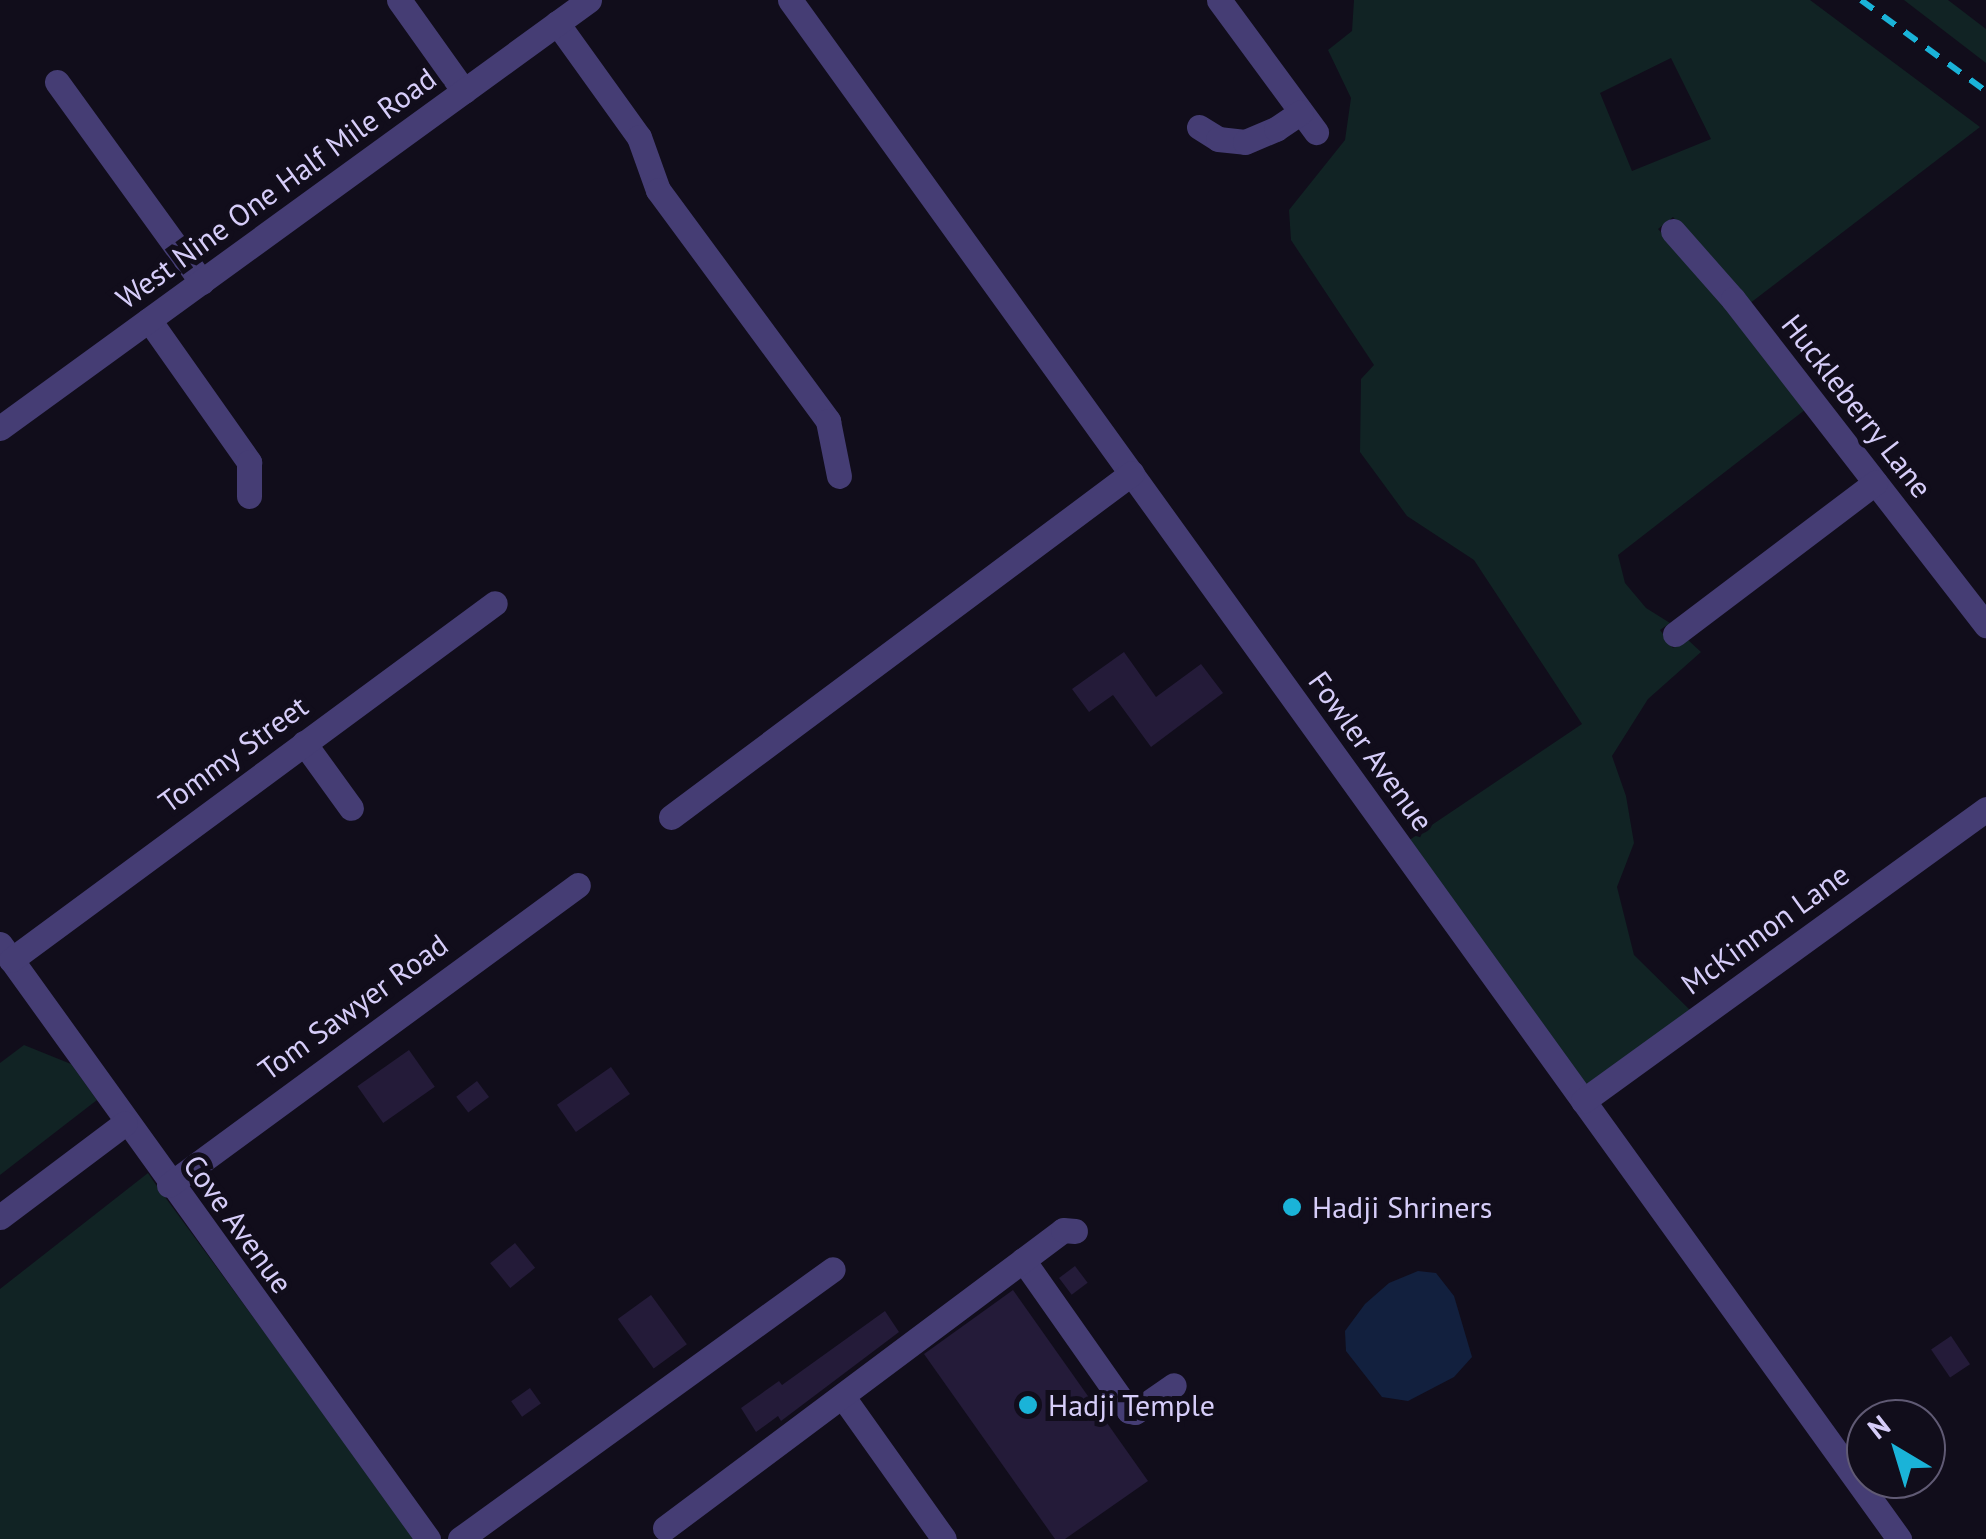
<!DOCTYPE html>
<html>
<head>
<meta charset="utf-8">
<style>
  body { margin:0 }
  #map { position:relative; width:1986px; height:1539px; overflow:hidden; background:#110d1b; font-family:"PT Sans",sans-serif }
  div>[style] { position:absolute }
  .green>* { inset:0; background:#112324 }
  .water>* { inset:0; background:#12203e }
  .building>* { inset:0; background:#241b39; transform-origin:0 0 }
  .minor>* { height:25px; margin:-12.5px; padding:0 12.5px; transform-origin:12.5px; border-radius:12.5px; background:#453d74 }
  .rail>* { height:6px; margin-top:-3px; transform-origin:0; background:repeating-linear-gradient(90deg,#1ab3d8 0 15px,transparent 0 27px) }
  .dots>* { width:28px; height:28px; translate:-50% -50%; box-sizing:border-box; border:5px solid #110d1b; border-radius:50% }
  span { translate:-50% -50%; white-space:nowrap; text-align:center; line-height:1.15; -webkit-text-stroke:10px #110d1b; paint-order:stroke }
  .street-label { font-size:30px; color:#d6cdf9 }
  .poi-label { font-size:30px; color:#d6cdf9 }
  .left { translate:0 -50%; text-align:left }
  .north { position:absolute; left:1846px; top:1399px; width:100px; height:100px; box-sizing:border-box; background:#110d1b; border:2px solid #605a74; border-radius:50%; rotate:322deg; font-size:28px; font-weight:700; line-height:40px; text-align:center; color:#d6cdf9 }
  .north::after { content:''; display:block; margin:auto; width:35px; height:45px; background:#1ab3d8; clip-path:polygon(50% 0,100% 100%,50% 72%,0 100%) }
</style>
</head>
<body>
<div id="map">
  <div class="green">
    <div style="clip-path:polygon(evenodd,1354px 0,1810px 0,1980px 127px,1749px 304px,1673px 217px,1658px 229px,1725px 305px,1806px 409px,1618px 555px,1625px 583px,1646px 608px,1670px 623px,1660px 630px,1673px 648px,1687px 639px,1701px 652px,1648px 699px,1612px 756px,1626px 796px,1634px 843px,1617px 887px,1634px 955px,1690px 1010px,1584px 1086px,1408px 841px,1582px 724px,1474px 560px,1407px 516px,1360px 452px,1361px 379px,1374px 365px,1291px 240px,1289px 210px,1345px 140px,1351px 98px,1328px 50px,1352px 31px,1354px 0,1671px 58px,1711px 139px,1632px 171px,1600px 93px,1671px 58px)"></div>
    <div style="clip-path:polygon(1904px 0,1948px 0,1986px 29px,1986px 63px)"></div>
    <div style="clip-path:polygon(24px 1045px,71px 1064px,97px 1100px,0 1175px,0 1063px)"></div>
    <div style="clip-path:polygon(148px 1173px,154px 1182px,416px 1539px,0 1539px,0 1289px)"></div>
  </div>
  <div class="water">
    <div style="clip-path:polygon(1418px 1271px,1436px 1273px,1454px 1296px,1472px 1357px,1454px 1377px,1408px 1401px,1382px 1397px,1346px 1351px,1345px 1331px,1365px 1304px,1389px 1283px)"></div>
  </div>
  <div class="building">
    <div style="clip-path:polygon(1124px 652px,1156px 697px,1201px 664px,1223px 693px,1151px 747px,1113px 695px,1089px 712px,1072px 689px)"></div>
    <div style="left:409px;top:1050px;width:45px;height:63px;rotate:55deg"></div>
    <div style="left:611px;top:1067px;width:33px;height:66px;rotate:55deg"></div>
    <div style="left:477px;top:1081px;width:20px;height:26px;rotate:53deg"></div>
    <div style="left:515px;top:1243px;width:32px;height:32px;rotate:51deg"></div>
    <div style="left:1075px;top:1266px;width:21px;height:20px;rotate:53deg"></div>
    <div style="clip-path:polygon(1013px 1290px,1148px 1481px,1065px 1539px,1055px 1539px,924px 1354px)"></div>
    <div style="left:651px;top:1295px;width:61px;height:41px;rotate:54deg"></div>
    <div style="clip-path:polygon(885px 1311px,899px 1332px,781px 1421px,778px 1416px,756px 1432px,741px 1408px,779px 1381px,782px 1385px)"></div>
    <div style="left:1951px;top:1336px;width:34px;height:24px;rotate:56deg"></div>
    <div style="left:530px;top:1388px;width:19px;height:23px;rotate:55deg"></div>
  </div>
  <div class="minor">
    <div style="left:399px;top:0;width:112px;rotate:54.5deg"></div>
    <div style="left:790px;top:0;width:1897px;rotate:54.22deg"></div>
    <div style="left:1219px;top:0;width:164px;rotate:53.7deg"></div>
    <div style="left:557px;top:23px;width:140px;rotate:54.3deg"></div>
    <div style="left:639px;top:137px;width:56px;rotate:70.3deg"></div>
    <div style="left:658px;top:190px;width:287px;rotate:53.6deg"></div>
    <div style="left:828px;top:421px;width:56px;rotate:78.7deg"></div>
    <div style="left:57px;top:82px;width:247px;rotate:54.1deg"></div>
    <div style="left:1199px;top:127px;width:22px;rotate:32deg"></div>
    <div style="left:1218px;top:139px;width:27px;rotate:6deg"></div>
    <div style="left:1245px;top:142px;width:34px;rotate:-23deg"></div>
    <div style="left:1276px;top:129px;width:30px;rotate:-34deg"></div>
    <div style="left:1673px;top:231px;width:91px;rotate:48.6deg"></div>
    <div style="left:1733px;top:299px;width:413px;rotate:52.2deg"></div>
    <div style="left:149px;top:320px;width:174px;rotate:54.8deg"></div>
    <div style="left:249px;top:462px;width:34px;rotate:90deg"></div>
    <div style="left:0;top:428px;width:728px;rotate:-36deg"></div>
    <div style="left:1675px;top:634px;width:251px;rotate:-37.1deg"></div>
    <div style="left:304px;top:743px;width:80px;rotate:54.1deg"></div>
    <div style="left:671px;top:817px;width:575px;rotate:-36.73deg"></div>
    <div style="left:0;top:944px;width:733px;rotate:54.27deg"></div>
    <div style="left:11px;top:960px;width:601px;rotate:-36.41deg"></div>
    <div style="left:1583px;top:1101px;width:498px;rotate:-35.9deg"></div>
    <div style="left:169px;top:1185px;width:507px;rotate:-36.26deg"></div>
    <div style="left:0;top:1217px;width:156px;rotate:-36.9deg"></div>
    <div style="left:1023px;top:1260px;width:184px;rotate:54.9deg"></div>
    <div style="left:1129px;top:1411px;width:6px;rotate:9deg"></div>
    <div style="left:1135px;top:1412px;width:47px;rotate:-34.7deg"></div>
    <div style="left:843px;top:1397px;width:174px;rotate:54.6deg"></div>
    <div style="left:665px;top:1528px;width:497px;rotate:-36.8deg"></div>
    <div style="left:1063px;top:1230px;width:12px;rotate:5deg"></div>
    <div style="left:460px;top:1539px;width:460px;rotate:-35.9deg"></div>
  </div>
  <div class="rail">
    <div style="left:1861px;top:0;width:155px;rotate:36.1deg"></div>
  </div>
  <div class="dots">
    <div style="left:1292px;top:1207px;background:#1ab3d8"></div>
    <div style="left:1028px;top:1405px;background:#1ab3d8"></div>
  </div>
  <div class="street-label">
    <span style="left:276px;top:188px;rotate:-36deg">West Nine One Half Mile Road</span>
    <span style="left:1857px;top:406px;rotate:52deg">Huckleberry Lane</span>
    <span style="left:1371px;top:751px;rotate:54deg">Fowler Avenue</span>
    <span style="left:233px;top:754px;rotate:-36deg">Tommy Street</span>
    <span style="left:1765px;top:929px;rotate:-36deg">McKinnon Lane</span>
    <span style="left:353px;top:1007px;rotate:-36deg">Tom Sawyer Road</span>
    <span style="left:238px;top:1224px;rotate:54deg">Cove Avenue</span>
  </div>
  <div class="poi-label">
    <span class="left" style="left:1312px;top:1207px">Hadji Shriners</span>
    <span class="left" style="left:1048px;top:1405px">Hadji Temple</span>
  </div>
  <div class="north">N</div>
</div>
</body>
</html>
